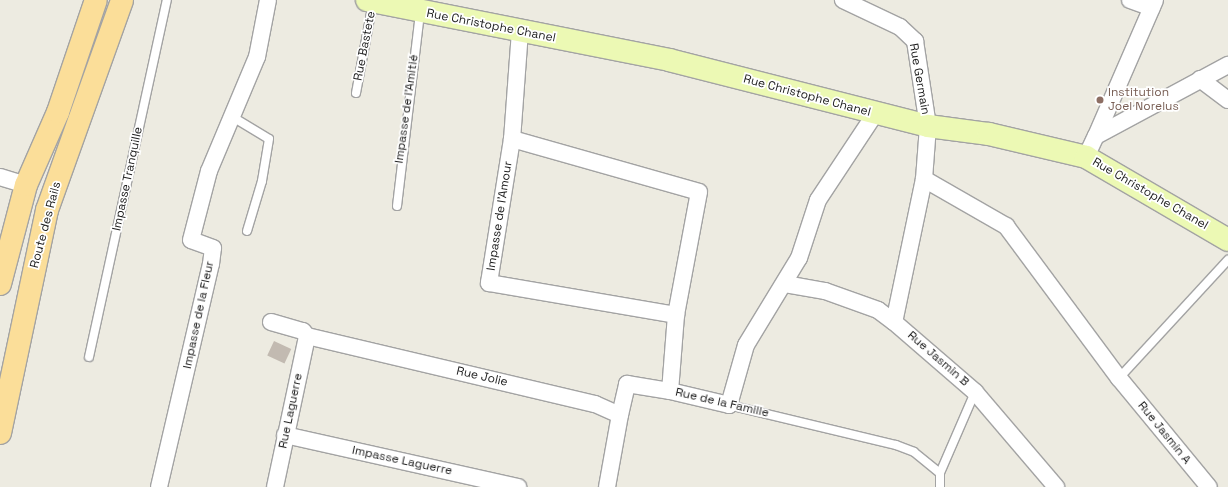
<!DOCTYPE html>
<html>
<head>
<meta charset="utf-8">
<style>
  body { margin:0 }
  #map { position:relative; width:1228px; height:487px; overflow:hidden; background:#edebe1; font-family:"Space Grotesk",sans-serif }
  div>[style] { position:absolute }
  .building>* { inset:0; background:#c2bab1; transform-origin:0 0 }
  .roads { filter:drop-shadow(1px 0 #a3a3a3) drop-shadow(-1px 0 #a3a3a3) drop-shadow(0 1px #a3a3a3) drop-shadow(0 -1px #a3a3a3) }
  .lane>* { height:8px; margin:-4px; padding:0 4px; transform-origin:4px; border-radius:4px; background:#fff }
  .street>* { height:16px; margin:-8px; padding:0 8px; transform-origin:8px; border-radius:8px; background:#fff }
  .secondary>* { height:22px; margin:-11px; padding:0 11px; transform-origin:11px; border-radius:11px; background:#ecf9b4 }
  .primary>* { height:22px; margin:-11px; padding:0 11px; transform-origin:11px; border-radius:11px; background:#fbde99 }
  .dots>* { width:11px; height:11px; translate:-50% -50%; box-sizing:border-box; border:2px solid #fff; border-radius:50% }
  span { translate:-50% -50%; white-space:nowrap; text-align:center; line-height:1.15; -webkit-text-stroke:3.5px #fff; paint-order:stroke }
  .street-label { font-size:12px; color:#1c1c1c }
  .education-label { font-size:12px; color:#785e54 }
  .left { translate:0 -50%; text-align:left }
</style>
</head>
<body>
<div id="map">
  <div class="building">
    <div style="left:274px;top:341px;width:19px;height:16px;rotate:25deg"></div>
  </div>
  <div class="roads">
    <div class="lane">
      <div style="left:356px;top:93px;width:93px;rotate:-79.4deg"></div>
      <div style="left:231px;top:116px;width:44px;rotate:31.2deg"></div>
      <div style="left:269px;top:139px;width:43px;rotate:99.5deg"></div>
      <div style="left:262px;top:181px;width:52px;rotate:106.7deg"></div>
      <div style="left:397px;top:206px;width:195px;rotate:-83.2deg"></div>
      <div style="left:89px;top:357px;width:365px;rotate:-77.7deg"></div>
      <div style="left:1119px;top:378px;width:161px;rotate:-47.3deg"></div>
      <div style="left:729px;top:405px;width:172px;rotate:13.5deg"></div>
      <div style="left:896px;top:445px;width:19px;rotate:21deg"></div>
      <div style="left:914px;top:452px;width:33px;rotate:39deg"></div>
      <div style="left:940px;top:487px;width:14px;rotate:-90deg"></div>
      <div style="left:940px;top:473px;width:88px;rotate:-66.6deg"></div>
    </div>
    <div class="street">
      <div style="left:843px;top:0;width:63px;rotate:25.3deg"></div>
      <div style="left:900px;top:27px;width:21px;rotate:43deg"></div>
      <div style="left:915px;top:41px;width:86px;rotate:81.3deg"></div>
      <div style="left:928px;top:126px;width:53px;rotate:94.3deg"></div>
      <div style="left:924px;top:179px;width:146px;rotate:101.8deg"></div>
      <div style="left:1130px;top:0;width:23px;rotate:20deg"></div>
      <div style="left:520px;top:31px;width:108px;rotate:94.2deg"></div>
      <div style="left:512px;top:139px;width:146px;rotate:99.1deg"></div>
      <div style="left:489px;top:283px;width:190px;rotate:9.7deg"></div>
      <div style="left:1200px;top:79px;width:35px;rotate:37deg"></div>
      <div style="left:1096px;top:136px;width:148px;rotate:-66.5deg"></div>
      <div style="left:512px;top:139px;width:194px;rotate:15.8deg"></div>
      <div style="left:699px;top:192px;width:125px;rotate:100.6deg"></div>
      <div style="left:676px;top:315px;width:76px;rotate:94.5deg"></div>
      <div style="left:670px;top:391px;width:61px;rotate:13.3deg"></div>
      <div style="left:729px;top:405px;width:62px;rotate:-74.2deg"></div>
      <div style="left:746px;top:345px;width:102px;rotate:-58.7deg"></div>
      <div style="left:799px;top:258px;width:61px;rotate:-71.9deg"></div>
      <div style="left:818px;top:200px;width:103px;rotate:-56.5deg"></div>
      <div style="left:1086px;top:157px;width:23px;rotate:-65deg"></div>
      <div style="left:1096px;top:136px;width:150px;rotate:-28.3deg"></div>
      <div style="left:0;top:177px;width:27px;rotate:17deg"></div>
      <div style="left:924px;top:179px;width:95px;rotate:29.8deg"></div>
      <div style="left:1006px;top:226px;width:189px;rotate:53.4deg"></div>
      <div style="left:1119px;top:378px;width:141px;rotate:50.5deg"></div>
      <div style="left:785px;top:284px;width:41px;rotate:9.9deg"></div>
      <div style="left:825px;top:291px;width:56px;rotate:19.7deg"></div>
      <div style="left:878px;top:310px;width:20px;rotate:37deg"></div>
      <div style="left:894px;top:322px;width:107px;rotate:40.8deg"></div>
      <div style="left:975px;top:392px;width:125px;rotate:49.5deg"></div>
      <div style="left:271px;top:322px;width:33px;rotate:16deg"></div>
      <div style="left:303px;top:331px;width:6px;rotate:51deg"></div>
      <div style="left:307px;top:336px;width:296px;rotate:13.3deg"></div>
      <div style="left:595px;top:404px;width:27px;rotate:24deg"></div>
      <div style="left:620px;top:415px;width:32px;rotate:-77deg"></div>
      <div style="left:627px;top:384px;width:44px;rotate:9.2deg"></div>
      <div style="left:285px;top:435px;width:239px;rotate:12.6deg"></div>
      <div style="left:159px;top:487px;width:229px;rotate:-76.9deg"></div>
      <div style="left:211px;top:264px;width:16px;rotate:-83deg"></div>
      <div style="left:213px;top:248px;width:23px;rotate:-160deg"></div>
      <div style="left:191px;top:240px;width:71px;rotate:-75.4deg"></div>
      <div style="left:209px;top:171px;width:124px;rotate:-67.2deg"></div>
      <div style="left:257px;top:57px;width:58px;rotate:-79.1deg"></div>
      <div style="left:275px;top:487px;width:154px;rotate:-78deg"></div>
      <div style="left:607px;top:487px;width:73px;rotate:-79.8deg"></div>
    </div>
    <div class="secondary">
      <div style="left:367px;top:0;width:308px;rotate:11.2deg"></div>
      <div style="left:669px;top:60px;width:267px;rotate:14.3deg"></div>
      <div style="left:928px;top:126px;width:62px;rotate:7.5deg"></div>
      <div style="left:989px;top:134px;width:100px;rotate:13.3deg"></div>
      <div style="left:1086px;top:157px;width:164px;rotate:30.3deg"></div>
    </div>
    <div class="primary">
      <div style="left:0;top:284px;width:102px;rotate:-75.3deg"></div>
      <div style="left:26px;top:185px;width:80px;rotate:-66.3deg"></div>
      <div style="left:58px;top:112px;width:118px;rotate:-71.3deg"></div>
      <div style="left:0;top:433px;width:228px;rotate:-78.1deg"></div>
      <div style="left:47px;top:210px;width:223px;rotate:-70.3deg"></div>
    </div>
  </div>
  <div class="dots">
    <div style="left:1100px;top:100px;background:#8d6e63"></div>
  </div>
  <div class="street-label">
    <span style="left:491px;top:26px;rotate:11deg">Rue Christophe Chanel</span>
    <span style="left:365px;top:46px;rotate:-79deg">Rue Bastete</span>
    <span style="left:919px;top:79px;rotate:80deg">Rue Germain</span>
    <span style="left:807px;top:96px;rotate:15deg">Rue Christophe Chanel</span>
    <span style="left:407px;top:109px;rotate:-82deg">Impasse de l'Amitié</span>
    <span style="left:128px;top:179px;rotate:-78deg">Impasse Tranquille</span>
    <span style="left:1150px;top:194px;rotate:30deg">Rue Christophe Chanel</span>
    <span style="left:500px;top:216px;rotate:-81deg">Impasse de l'Amour</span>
    <span style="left:46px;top:225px;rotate:-75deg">Route des Rails</span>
    <span style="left:199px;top:315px;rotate:-78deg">Impasse de la Fleur</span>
    <span style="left:938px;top:359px;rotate:41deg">Rue Jasmin B</span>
    <span style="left:482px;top:377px;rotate:13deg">Rue Jolie</span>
    <span style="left:722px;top:403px;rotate:13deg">Rue de la Famille</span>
    <span style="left:291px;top:411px;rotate:-78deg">Rue Laguerre</span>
    <span style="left:1164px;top:433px;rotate:51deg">Rue Jasmin A</span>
    <span style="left:402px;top:461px;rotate:12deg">Impasse Laguerre</span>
  </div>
  <div class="education-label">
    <span class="left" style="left:1108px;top:100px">Institution<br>Joel Norelus</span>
  </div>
</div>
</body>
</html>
